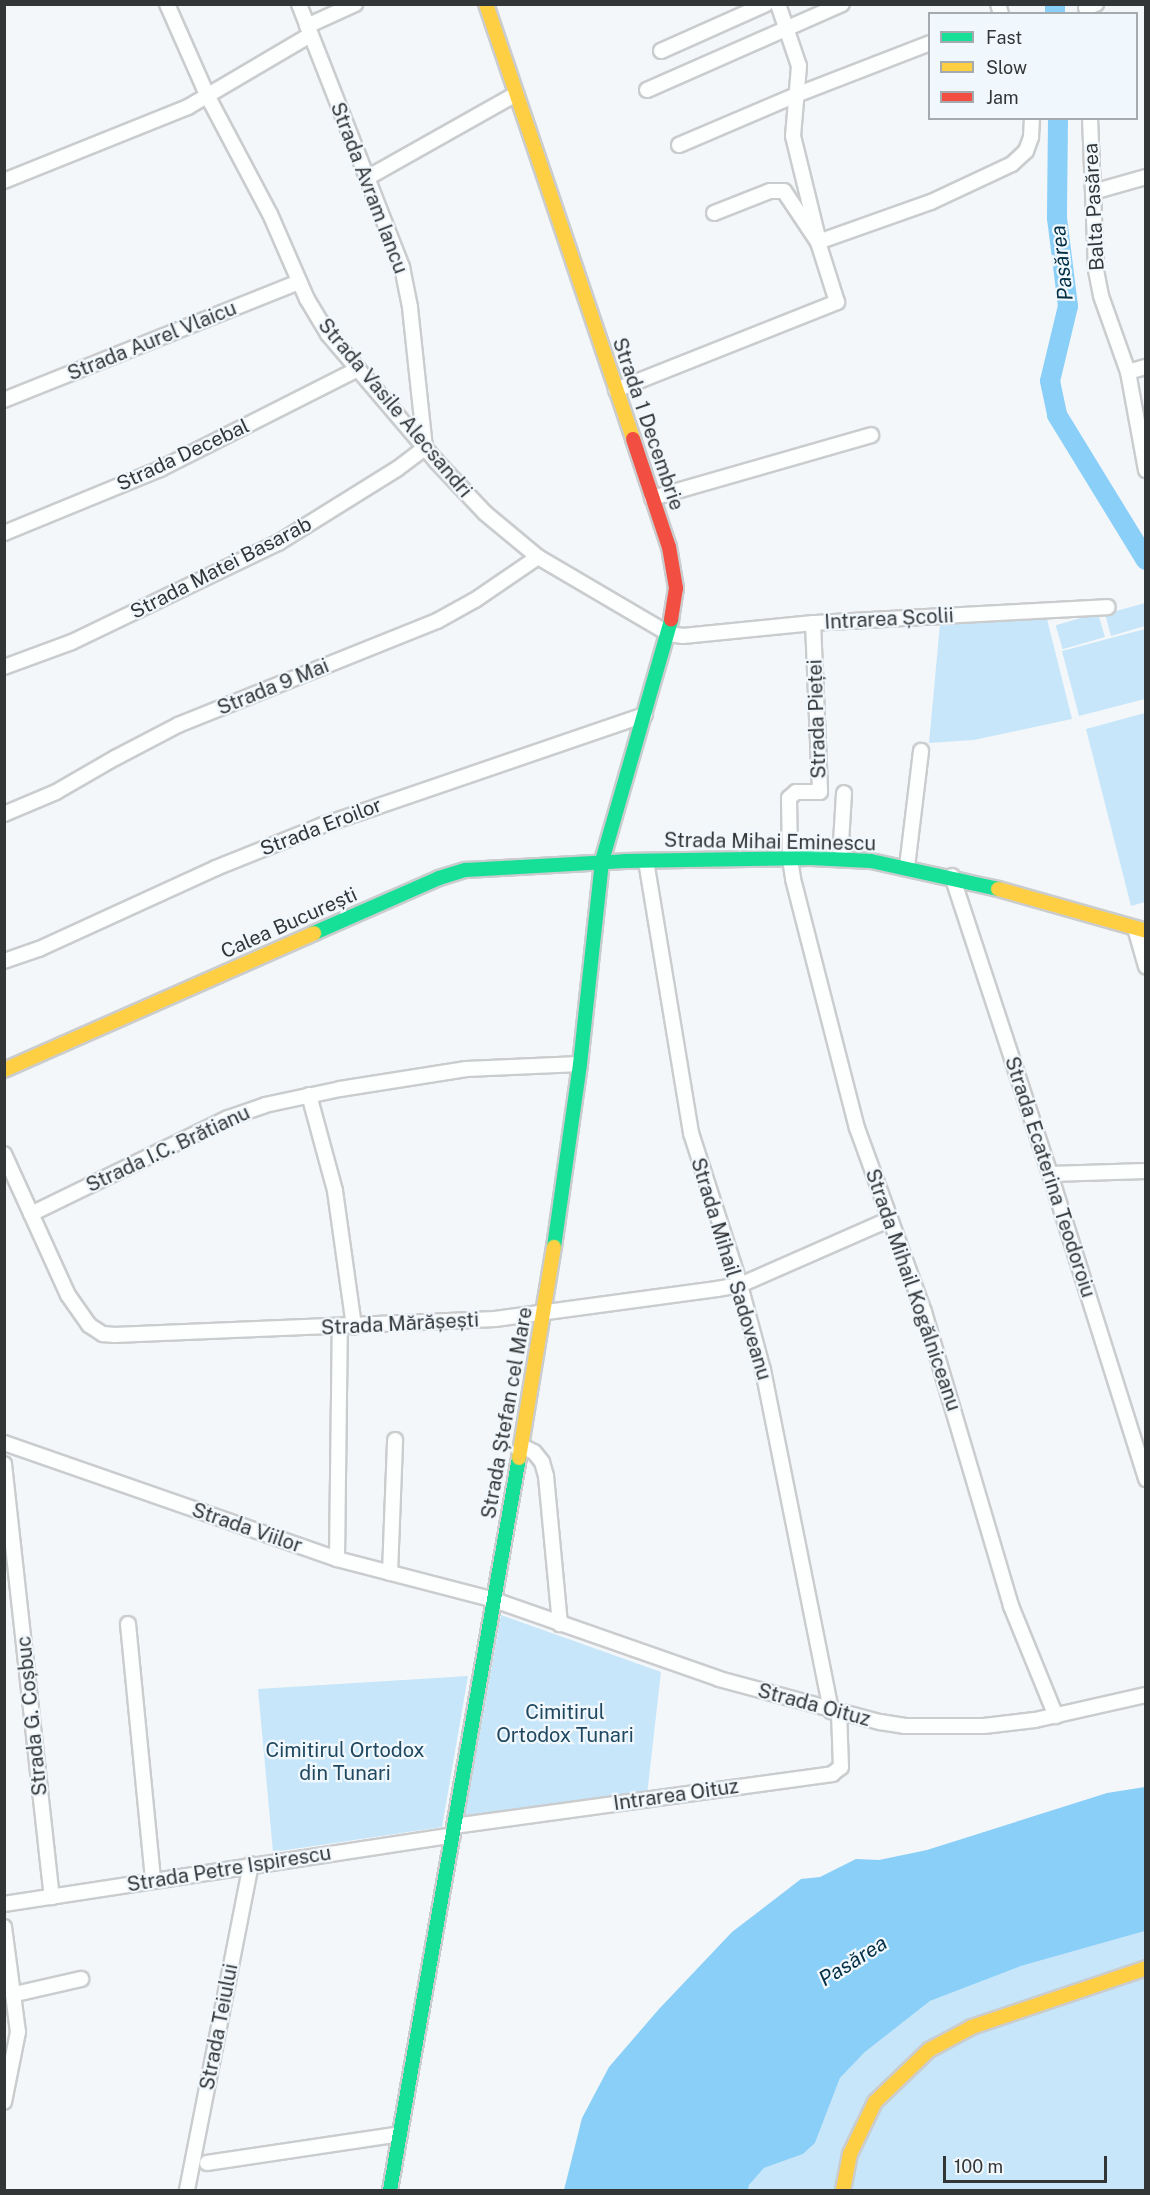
<!DOCTYPE html>
<html>
<head>
<meta charset="utf-8">
<style>
  body { margin:0 }
  #map { position:relative; width:1150px; height:2195px; overflow:hidden; background:#f4f7fa; font-family:"Public Sans",sans-serif }
  div>[style] { position:absolute }
  .green>* { inset:0; background:#c7e6f9; transform-origin:0 0 }
  .water>* { inset:0; background:#8acff8 }
  .river>* { height:20px; margin:-10px; padding:0 10px; transform-origin:10px; border-radius:10px; background:#8acff8 }
  .roads { filter:drop-shadow(2px 0 #caccce) drop-shadow(-2px 0 #caccce) drop-shadow(0 2px #caccce) drop-shadow(0 -2px #caccce) }
  .street>* { height:14px; margin:-7px; padding:0 7px; transform-origin:7px; border-radius:7px; background:#fdfefe }
  .fast>* { height:14px; margin:-7px; padding:0 7px; transform-origin:7px; border-radius:7px; background:#16e098 }
  .slow>* { height:14px; margin:-7px; padding:0 7px; transform-origin:7px; border-radius:7px; background:#ffcf43 }
  .jam>* { height:14px; margin:-7px; padding:0 7px; transform-origin:7px; border-radius:7px; background:#f24e42 }
  span { translate:-50% -50%; white-space:nowrap; text-align:center; line-height:1.15; -webkit-text-stroke:4.5px #f1f8fd; paint-order:stroke }
  .street-label { font-size:20px; color:#333637 }
  .park-label { font-size:20px; color:#1f4860 }
  .water-label { font-size:21px; color:#022e44; font-style:italic }
  .frame { position:absolute; inset:0; border:6px solid #333637; pointer-events:none }
  .legend { position:absolute; left:928px; top:12px; width:210px; height:108px; box-sizing:border-box; background:#f1f8fd; border:2px solid #a5aaae; margin:0; padding:8px 10px; list-style:none; font-size:18px; color:#333637 }
  .legend li { display:flex; align-items:center; gap:12px; height:30px }
  .legend b { width:30px; border:2px solid #a5aaae }
  .scale { position:absolute; left:943px; top:2156px; width:164px; height:27px; box-sizing:border-box; border:3px solid #333637; border-top:0; padding-left:8px; font-size:18px; line-height:21px; white-space:nowrap; color:#333637; -webkit-text-stroke:4px #f1f8fd; paint-order:stroke }
</style>
</head>
<body>
<div id="map">
  <div class="green">
    <div style="clip-path:polygon(1145px 603px,1145px 626px,1111px 636px,1105px 614px)"></div>
    <div style="left:1098px;top:613px;width:25px;height:44px;rotate:74deg"></div>
    <div style="clip-path:polygon(1047px 619px,1072px 719px,974px 740px,929px 743px,940px 624px)"></div>
    <div style="clip-path:polygon(1145px 629px,1145px 699px,1079px 716px,1062px 651px)"></div>
    <div style="clip-path:polygon(1145px 713px,1145px 902px,1131px 906px,1086px 729px)"></div>
    <div style="clip-path:polygon(501px 1615px,661px 1672px,647px 1795px,464px 1821px)"></div>
    <div style="clip-path:polygon(468px 1676px,442px 1827px,273px 1852px,258px 1689px)"></div>
    <div style="clip-path:polygon(1145px 1931px,1145px 2190px,748px 2190px,749px 2185px,764px 2168px,803px 2154px,815px 2143px,840px 2078px,865px 2052px,930px 2001px,1021px 1966px)"></div>
  </div>
  <div class="water">
    <div style="clip-path:polygon(1145px 1787px,1145px 1931px,1021px 1966px,930px 2001px,865px 2052px,840px 2078px,815px 2143px,803px 2154px,764px 2168px,749px 2185px,748px 2190px,564px 2190px,582px 2118px,609px 2067px,659px 2009px,732px 1932px,801px 1879px,820px 1877px,856px 1859px,879px 1860px,927px 1850px,1107px 1793px)"></div>
  </div>
  <div class="river">
    <div style="left:1055px;top:4px;width:10px;rotate:90deg"></div>
    <div style="left:1058px;top:118px;width:100px;rotate:90.6deg"></div>
    <div style="left:1057px;top:218px;width:89px;rotate:82.9deg"></div>
    <div style="left:1068px;top:306px;width:77px;rotate:103.5deg"></div>
    <div style="left:1050px;top:381px;width:35px;rotate:78deg"></div>
    <div style="left:1057px;top:415px;width:170px;rotate:58.5deg"></div>
  </div>
  <div class="roads">
    <div class="street">
      <div style="left:167px;top:4px;width:102px;rotate:66.2deg"></div>
      <div style="left:208px;top:97px;width:132px;rotate:62.1deg"></div>
      <div style="left:270px;top:214px;width:93px;rotate:66.5deg"></div>
      <div style="left:307px;top:299px;width:41px;rotate:59deg"></div>
      <div style="left:328px;top:334px;width:167px;rotate:49.6deg"></div>
      <div style="left:436px;top:461px;width:71px;rotate:46.7deg"></div>
      <div style="left:485px;top:513px;width:69px;rotate:39.7deg"></div>
      <div style="left:538px;top:557px;width:152px;rotate:30.4deg"></div>
      <div style="left:669px;top:634px;width:14px;rotate:8deg"></div>
      <div style="left:683px;top:636px;width:131px;rotate:-5.7deg"></div>
      <div style="left:813px;top:623px;width:295px;rotate:-3.1deg"></div>
      <div style="left:778px;top:4px;width:65px;rotate:71.3deg"></div>
      <div style="left:799px;top:66px;width:70px;rotate:94.9deg"></div>
      <div style="left:793px;top:136px;width:101px;rotate:76.2deg"></div>
      <div style="left:998px;top:4px;width:10px;rotate:73deg"></div>
      <div style="left:1086px;top:8px;width:11px;rotate:-22deg"></div>
      <div style="left:307px;top:26px;width:53px;rotate:-24.6deg"></div>
      <div style="left:661px;top:51px;width:115px;rotate:-24.1deg"></div>
      <div style="left:647px;top:90px;width:213px;rotate:-23.8deg"></div>
      <div style="left:1090px;top:118px;width:152px;rotate:87.7deg"></div>
      <div style="left:1096px;top:270px;width:26px;rotate:79deg"></div>
      <div style="left:1101px;top:296px;width:81px;rotate:70.4deg"></div>
      <div style="left:1128px;top:372px;width:100px;rotate:79.6deg"></div>
      <div style="left:679px;top:145px;width:127px;rotate:-23.1deg"></div>
      <div style="left:796px;top:95px;width:144px;rotate:-21.2deg"></div>
      <div style="left:367px;top:178px;width:171px;rotate:-29.4deg"></div>
      <div style="left:4px;top:181px;width:198px;rotate:-21.9deg"></div>
      <div style="left:188px;top:107px;width:142px;rotate:-30.5deg"></div>
      <div style="left:1093px;top:192px;width:55px;rotate:-15.8deg"></div>
      <div style="left:818px;top:242px;width:120px;rotate:-19.5deg"></div>
      <div style="left:931px;top:202px;width:89px;rotate:-25.1deg"></div>
      <div style="left:1012px;top:164px;width:19px;rotate:-43deg"></div>
      <div style="left:1026px;top:151px;width:15px;rotate:-70deg"></div>
      <div style="left:1031px;top:137px;width:19px;rotate:-87deg"></div>
      <div style="left:1128px;top:372px;width:19px;rotate:-16deg"></div>
      <div style="left:616px;top:390px;width:238px;rotate:-21.7deg"></div>
      <div style="left:837px;top:302px;width:63px;rotate:-107.6deg"></div>
      <div style="left:818px;top:242px;width:61px;rotate:-123.7deg"></div>
      <div style="left:784px;top:191px;width:14px;rotate:180deg"></div>
      <div style="left:770px;top:191px;width:60px;rotate:158.6deg"></div>
      <div style="left:4px;top:400px;width:318px;rotate:-21.8deg"></div>
      <div style="left:652px;top:498px;width:228px;rotate:-16deg"></div>
      <div style="left:4px;top:533px;width:169px;rotate:-22.3deg"></div>
      <div style="left:160px;top:469px;width:222px;rotate:-26.8deg"></div>
      <div style="left:813px;top:623px;width:169px;rotate:87.6deg"></div>
      <div style="left:820px;top:792px;width:24px;rotate:180deg"></div>
      <div style="left:796px;top:792px;width:9px;rotate:139deg"></div>
      <div style="left:789px;top:798px;width:61px;rotate:89.1deg"></div>
      <div style="left:790px;top:859px;width:20px;rotate:81deg"></div>
      <div style="left:793px;top:879px;width:257px;rotate:75.6deg"></div>
      <div style="left:857px;top:1128px;width:196px;rotate:70deg"></div>
      <div style="left:924px;top:1312px;width:307px;rotate:73.5deg"></div>
      <div style="left:1011px;top:1606px;width:119px;rotate:67.8deg"></div>
      <div style="left:4px;top:667px;width:72px;rotate:-20.2deg"></div>
      <div style="left:72px;top:642px;width:229px;rotate:-25.7deg"></div>
      <div style="left:278px;top:543px;width:140px;rotate:-31.9deg"></div>
      <div style="left:397px;top:469px;width:35px;rotate:-37deg"></div>
      <div style="left:425px;top:448px;width:142px;rotate:-96.1deg"></div>
      <div style="left:410px;top:307px;width:41px;rotate:-101.3deg"></div>
      <div style="left:402px;top:267px;width:282px;rotate:-111.4deg"></div>
      <div style="left:4px;top:814px;width:56px;rotate:-22.9deg"></div>
      <div style="left:56px;top:792px;width:68px;rotate:-30deg"></div>
      <div style="left:115px;top:758px;width:71px;rotate:-27.6deg"></div>
      <div style="left:178px;top:725px;width:279px;rotate:-21.9deg"></div>
      <div style="left:437px;top:621px;width:43px;rotate:-28.9deg"></div>
      <div style="left:475px;top:600px;width:76px;rotate:-34.3deg"></div>
      <div style="left:840px;top:859px;width:66px;rotate:-86.5deg"></div>
      <div style="left:646px;top:861px;width:276px;rotate:80.6deg"></div>
      <div style="left:691px;top:1133px;width:160px;rotate:72.1deg"></div>
      <div style="left:740px;top:1285px;width:88px;rotate:74.9deg"></div>
      <div style="left:763px;top:1370px;width:348px;rotate:78.7deg"></div>
      <div style="left:907px;top:867px;width:117px;rotate:-83.1deg"></div>
      <div style="left:952px;top:876px;width:314px;rotate:71.8deg"></div>
      <div style="left:1050px;top:1174px;width:320px;rotate:72.5deg"></div>
      <div style="left:1135px;top:928px;width:40px;rotate:74deg"></div>
      <div style="left:4px;top:961px;width:37px;rotate:-19deg"></div>
      <div style="left:39px;top:949px;width:195px;rotate:-24.6deg"></div>
      <div style="left:216px;top:868px;width:115px;rotate:-21.9deg"></div>
      <div style="left:323px;top:825px;width:340px;rotate:-18.9deg"></div>
      <div style="left:309px;top:1095px;width:99px;rotate:74.8deg"></div>
      <div style="left:335px;top:1191px;width:137px;rotate:82deg"></div>
      <div style="left:4px;top:1154px;width:155px;rotate:65.6deg"></div>
      <div style="left:68px;top:1295px;width:37px;rotate:55deg"></div>
      <div style="left:89px;top:1325px;width:17px;rotate:33deg"></div>
      <div style="left:103px;top:1334px;width:12px;rotate:5deg"></div>
      <div style="left:115px;top:1335px;width:380px;rotate:-2.4deg"></div>
      <div style="left:495px;top:1319px;width:224px;rotate:-7.7deg"></div>
      <div style="left:717px;top:1289px;width:23px;rotate:-10deg"></div>
      <div style="left:740px;top:1285px;width:164px;rotate:-23.7deg"></div>
      <div style="left:1050px;top:1174px;width:96px;rotate:-1.8deg"></div>
      <div style="left:31px;top:1214px;width:219px;rotate:-26deg"></div>
      <div style="left:228px;top:1118px;width:39px;rotate:-19deg"></div>
      <div style="left:265px;top:1105px;width:77px;rotate:-12deg"></div>
      <div style="left:340px;top:1089px;width:128px;rotate:-9deg"></div>
      <div style="left:466px;top:1069px;width:114px;rotate:-2.5deg"></div>
      <div style="left:4px;top:1443px;width:353px;rotate:19.2deg"></div>
      <div style="left:337px;top:1559px;width:162px;rotate:14.6deg"></div>
      <div style="left:494px;top:1600px;width:238px;rotate:19.3deg"></div>
      <div style="left:719px;top:1679px;width:167px;rotate:15deg"></div>
      <div style="left:880px;top:1722px;width:24px;rotate:9deg"></div>
      <div style="left:904px;top:1726px;width:80px"></div>
      <div style="left:984px;top:1726px;width:51px;rotate:-6.7deg"></div>
      <div style="left:1035px;top:1720px;width:114px;rotate:-12.7deg"></div>
      <div style="left:522px;top:1446px;width:13px;rotate:27deg"></div>
      <div style="left:534px;top:1452px;width:13px;rotate:51deg"></div>
      <div style="left:542px;top:1462px;width:15px;rotate:74deg"></div>
      <div style="left:546px;top:1476px;width:149px;rotate:84.6deg"></div>
      <div style="left:4px;top:1464px;width:436px;rotate:83.7deg"></div>
      <div style="left:337px;top:1559px;width:231px;rotate:-89.3deg"></div>
      <div style="left:390px;top:1573px;width:133px;rotate:-87.8deg"></div>
      <div style="left:128px;top:1624px;width:257px;rotate:84.4deg"></div>
      <div style="left:454px;top:1826px;width:382px;rotate:-7.8deg"></div>
      <div style="left:832px;top:1774px;width:11px;rotate:-38deg"></div>
      <div style="left:841px;top:1767px;width:54px;rotate:-92.1deg"></div>
      <div style="left:4px;top:1904px;width:454px;rotate:-8.7deg"></div>
      <div style="left:4px;top:1927px;width:106px;rotate:82.4deg"></div>
      <div style="left:18px;top:2032px;width:71px;rotate:101.3deg"></div>
      <div style="left:15px;top:1994px;width:68px;rotate:-12.8deg"></div>
      <div style="left:207px;top:2163px;width:195px;rotate:-8.5deg"></div>
      <div style="left:187px;top:2190px;width:332px;rotate:-78.9deg"></div>
    </div>
    <div class="fast">
      <div style="left:314px;top:933px;width:137px;rotate:-23.7deg"></div>
      <div style="left:439px;top:878px;width:28px;rotate:-17deg"></div>
      <div style="left:466px;top:870px;width:159px;rotate:-3.2deg"></div>
      <div style="left:625px;top:861px;width:186px;rotate:-0.9deg"></div>
      <div style="left:811px;top:858px;width:60px;rotate:2.9deg"></div>
      <div style="left:871px;top:861px;width:130px;rotate:12.4deg"></div>
      <div style="left:554px;top:1247px;width:185px;rotate:-81.9deg"></div>
      <div style="left:580px;top:1064px;width:204px;rotate:-83.8deg"></div>
      <div style="left:602px;top:861px;width:251px;rotate:-74deg"></div>
      <div style="left:390px;top:2190px;width:743px;rotate:-80.01deg"></div>
    </div>
    <div class="slow">
      <div style="left:486px;top:4px;width:459px;rotate:71.3deg"></div>
      <div style="left:998px;top:889px;width:154px;rotate:15.8deg"></div>
      <div style="left:4px;top:1070px;width:339px;rotate:-23.8deg"></div>
      <div style="left:519px;top:1458px;width:214px;rotate:-80.6deg"></div>
      <div style="left:843px;top:2190px;width:37px;rotate:-79deg"></div>
      <div style="left:850px;top:2154px;width:58px;rotate:-64.3deg"></div>
      <div style="left:875px;top:2102px;width:75px;rotate:-43.9deg"></div>
      <div style="left:929px;top:2050px;width:49px;rotate:-28.1deg"></div>
      <div style="left:972px;top:2027px;width:184px;rotate:-18.7deg"></div>
    </div>
    <div class="jam">
      <div style="left:633px;top:439px;width:114px;rotate:71.6deg"></div>
      <div style="left:669px;top:547px;width:42px;rotate:80.3deg"></div>
      <div style="left:676px;top:588px;width:32px;rotate:99deg"></div>
    </div>
  </div>
  <div class="street-label">
    <span style="left:369px;top:188px;rotate:69deg">Strada Avram Iancu</span>
    <span style="left:1094px;top:207px;rotate:-93deg">Balta Pasărea</span>
    <span style="left:152px;top:341px;rotate:-22deg">Strada Aurel Vlaicu</span>
    <span style="left:395px;top:408px;rotate:50deg">Strada Vasile Alecsandri</span>
    <span style="left:648px;top:424px;rotate:71deg">Strada 1 Decembrie</span>
    <span style="left:183px;top:455px;rotate:-25deg">Strada Decebal</span>
    <span style="left:221px;top:568px;rotate:-27deg">Strada Matei Basarab</span>
    <span style="left:889px;top:619px;rotate:-3deg">Intrarea Școlii</span>
    <span style="left:273px;top:687px;rotate:-22deg">Strada 9 Mai</span>
    <span style="left:817px;top:719px;rotate:-92deg">Strada Pieței</span>
    <span style="left:321px;top:827px;rotate:-21deg">Strada Eroilor</span>
    <span style="left:770px;top:842px;rotate:1deg">Strada Mihai Eminescu</span>
    <span style="left:289px;top:923px;rotate:-24deg">Calea București</span>
    <span style="left:168px;top:1149px;rotate:-25deg">Strada I.C. Brătianu</span>
    <span style="left:1050px;top:1177px;rotate:72deg">Strada Ecaterina Teodoroiu</span>
    <span style="left:731px;top:1269px;rotate:73deg">Strada Mihail Sadoveanu</span>
    <span style="left:913px;top:1290px;rotate:71deg">Strada Mihail Kogălniceanu</span>
    <span style="left:400px;top:1324px;rotate:-3deg">Strada Mărășești</span>
    <span style="left:507px;top:1413px;rotate:-80deg">Strada Ștefan cel Mare</span>
    <span style="left:247px;top:1528px;rotate:19deg">Strada Viilor</span>
    <span style="left:814px;top:1705px;rotate:15deg">Strada Oituz</span>
    <span style="left:32px;top:1716px;rotate:-96deg">Strada G. Coșbuc</span>
    <span style="left:676px;top:1795px;rotate:-8deg">Intrarea Oituz</span>
    <span style="left:229px;top:1869px;rotate:-9deg">Strada Petre Ispirescu</span>
    <span style="left:219px;top:2027px;rotate:-79deg">Strada Teiului</span>
  </div>
  <div class="park-label">
    <span style="left:565px;top:1724px">Cimitirul<br>Ortodox Tunari</span>
    <span style="left:345px;top:1762px">Cimitirul Ortodox<br>din Tunari</span>
  </div>
  <div class="water-label">
    <span style="left:1062px;top:263px;rotate:-96deg">Pasărea</span>
    <span style="left:853px;top:1961px;rotate:-32deg">Pasărea</span>
  </div>
  <div class="frame"></div>
  <ul class="legend">
  <li><b style="height:8px;background:#16e098"></b>Fast</li>
  <li><b style="height:8px;background:#ffcf43"></b>Slow</li>
  <li><b style="height:8px;background:#f24e42"></b>Jam</li>
  </ul>
  <div class="scale">100 m</div>
</div>
</body>
</html>
